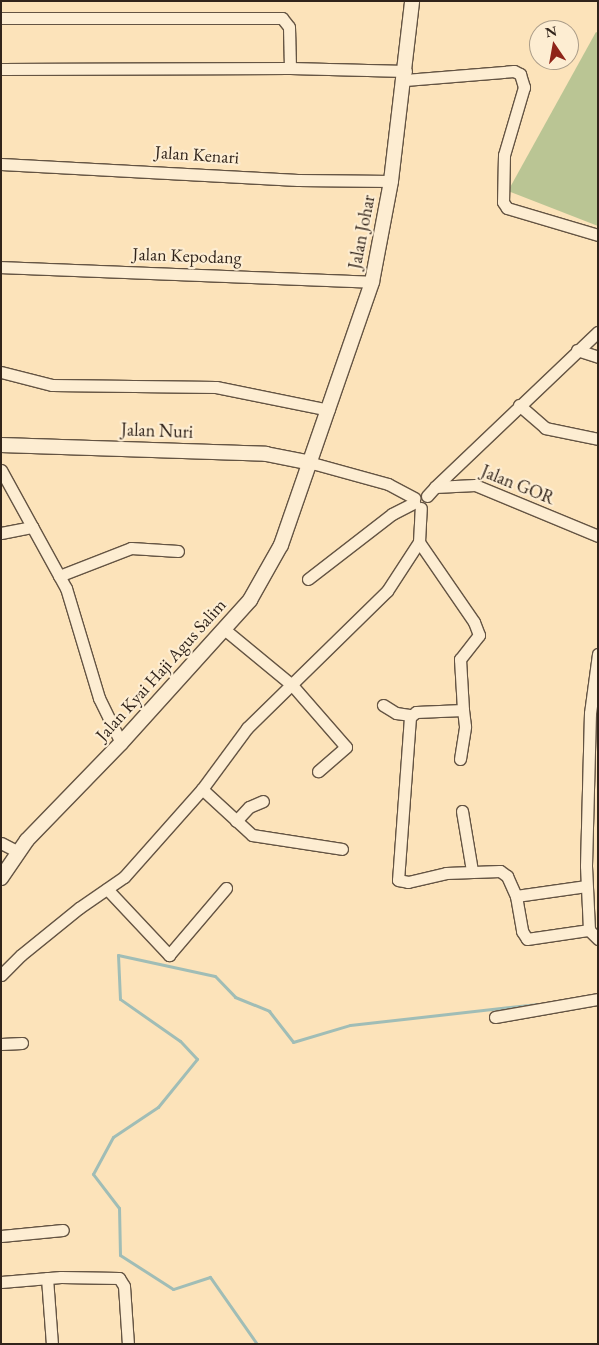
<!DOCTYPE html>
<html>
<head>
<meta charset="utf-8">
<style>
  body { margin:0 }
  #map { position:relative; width:599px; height:1345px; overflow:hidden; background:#fce3ba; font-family:"EB Garamond",serif }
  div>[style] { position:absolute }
  .green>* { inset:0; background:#bac594 }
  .stream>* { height:3px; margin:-1.5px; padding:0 1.5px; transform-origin:1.5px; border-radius:1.5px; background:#a0bdb6 }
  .roads { filter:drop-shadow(1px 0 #645443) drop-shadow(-1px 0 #645443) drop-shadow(0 1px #645443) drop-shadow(0 -1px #645443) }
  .minor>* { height:11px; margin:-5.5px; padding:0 5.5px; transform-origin:5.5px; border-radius:5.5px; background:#fdedd2 }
  .tertiary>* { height:14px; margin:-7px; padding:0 7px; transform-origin:7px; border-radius:7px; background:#fdedd2 }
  span { translate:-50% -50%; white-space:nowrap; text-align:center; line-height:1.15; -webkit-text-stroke:4.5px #fdedd2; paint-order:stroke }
  .street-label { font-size:18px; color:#31241b }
  .frame { position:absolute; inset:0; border:2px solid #31241b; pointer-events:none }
  .north { position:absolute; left:529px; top:20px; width:50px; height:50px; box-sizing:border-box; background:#fdedd2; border:1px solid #ab9d89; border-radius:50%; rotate:348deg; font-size:14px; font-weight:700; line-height:20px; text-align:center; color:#31241b }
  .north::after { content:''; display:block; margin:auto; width:18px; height:22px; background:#8f2418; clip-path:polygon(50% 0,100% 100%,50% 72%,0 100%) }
</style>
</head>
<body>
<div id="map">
  <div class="green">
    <div style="clip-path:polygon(596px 32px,598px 33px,598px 226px,508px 191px)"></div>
  </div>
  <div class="stream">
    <div style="left:257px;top:1344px;width:82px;rotate:-125deg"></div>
    <div style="left:210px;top:1277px;width:39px;rotate:162deg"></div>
    <div style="left:173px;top:1289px;width:63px;rotate:-147.3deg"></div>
    <div style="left:120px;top:1255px;width:47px;rotate:-91.2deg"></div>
    <div style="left:119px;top:1208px;width:43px;rotate:-127.4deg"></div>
    <div style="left:93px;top:1174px;width:42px;rotate:-61.6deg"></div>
    <div style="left:113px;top:1137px;width:54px;rotate:-33.7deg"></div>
    <div style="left:158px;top:1107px;width:62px;rotate:-50.9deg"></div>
    <div style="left:197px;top:1059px;width:25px;rotate:-133deg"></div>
    <div style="left:180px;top:1041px;width:73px;rotate:-145deg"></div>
    <div style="left:120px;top:999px;width:44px;rotate:-92.6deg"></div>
    <div style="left:118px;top:955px;width:99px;rotate:12.2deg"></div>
    <div style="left:215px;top:976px;width:29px;rotate:46deg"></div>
    <div style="left:235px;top:997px;width:37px;rotate:22deg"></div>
    <div style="left:269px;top:1011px;width:39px;rotate:52deg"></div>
    <div style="left:293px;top:1042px;width:59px;rotate:-16.6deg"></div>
    <div style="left:350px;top:1025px;width:187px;rotate:-6.4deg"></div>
  </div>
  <div class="roads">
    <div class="minor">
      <div style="left:1px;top:18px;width:281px"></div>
      <div style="left:282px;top:18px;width:11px;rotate:52deg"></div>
      <div style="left:289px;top:27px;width:41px;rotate:88.6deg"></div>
      <div style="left:1px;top:69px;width:289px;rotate:-0.2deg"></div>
      <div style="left:290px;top:68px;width:116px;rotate:1.5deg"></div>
      <div style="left:405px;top:80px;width:109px;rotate:-4.7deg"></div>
      <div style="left:514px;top:71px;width:7px;rotate:27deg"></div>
      <div style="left:520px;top:74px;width:14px;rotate:73deg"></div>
      <div style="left:524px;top:87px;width:71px;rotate:106.4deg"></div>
      <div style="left:504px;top:155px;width:47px;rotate:91.2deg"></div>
      <div style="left:503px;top:202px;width:7px;rotate:56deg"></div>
      <div style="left:507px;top:208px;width:95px;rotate:16.5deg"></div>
      <div style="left:1px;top:164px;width:297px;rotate:3.1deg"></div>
      <div style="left:298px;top:180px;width:93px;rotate:0.6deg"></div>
      <div style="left:1px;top:267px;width:371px;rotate:2.3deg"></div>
      <div style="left:577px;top:350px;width:22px;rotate:18deg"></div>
      <div style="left:1px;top:372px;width:53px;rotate:14.3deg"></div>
      <div style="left:52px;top:385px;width:164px;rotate:0.7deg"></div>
      <div style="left:216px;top:387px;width:115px;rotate:11.5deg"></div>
      <div style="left:519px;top:405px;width:35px;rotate:41deg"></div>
      <div style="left:545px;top:428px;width:54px;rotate:11.7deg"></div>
      <div style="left:312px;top:463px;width:79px;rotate:15.4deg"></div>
      <div style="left:388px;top:484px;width:30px;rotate:28deg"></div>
      <div style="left:1px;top:470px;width:135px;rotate:61.2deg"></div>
      <div style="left:66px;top:588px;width:115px;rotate:73.3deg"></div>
      <div style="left:99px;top:698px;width:50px;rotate:63.9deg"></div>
      <div style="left:435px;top:487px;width:225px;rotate:-43.6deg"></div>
      <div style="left:427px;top:496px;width:12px;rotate:-48deg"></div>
      <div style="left:435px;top:487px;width:40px;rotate:-2.9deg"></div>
      <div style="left:475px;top:485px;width:133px;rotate:22.5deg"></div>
      <div style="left:1px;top:533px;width:32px;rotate:-11deg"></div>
      <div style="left:419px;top:542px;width:97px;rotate:55.5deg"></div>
      <div style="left:474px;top:622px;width:14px;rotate:69deg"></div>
      <div style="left:479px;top:635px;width:31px;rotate:128deg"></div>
      <div style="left:460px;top:659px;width:51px;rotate:86.6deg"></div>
      <div style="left:463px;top:710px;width:47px;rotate:177.6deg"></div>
      <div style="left:416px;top:712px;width:8px;rotate:140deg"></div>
      <div style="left:410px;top:717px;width:163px;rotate:94.2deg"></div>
      <div style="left:398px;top:880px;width:10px;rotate:11deg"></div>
      <div style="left:408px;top:882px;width:39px;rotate:-13deg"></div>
      <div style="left:446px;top:873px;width:54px;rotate:-2.1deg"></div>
      <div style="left:500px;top:871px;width:9px;rotate:36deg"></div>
      <div style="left:507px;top:876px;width:22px;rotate:66deg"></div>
      <div style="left:516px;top:896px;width:71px;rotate:-8.1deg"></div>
      <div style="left:59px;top:576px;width:77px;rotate:-21.3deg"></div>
      <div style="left:131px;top:548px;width:47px;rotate:3.7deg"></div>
      <div style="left:308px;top:579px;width:106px;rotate:-37.7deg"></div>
      <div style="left:392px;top:514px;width:25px;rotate:-27deg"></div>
      <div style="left:224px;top:629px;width:88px;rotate:39.5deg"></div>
      <div style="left:292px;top:685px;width:82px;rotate:48.9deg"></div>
      <div style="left:346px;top:747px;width:37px;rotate:139deg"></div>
      <div style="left:598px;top:654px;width:60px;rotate:97.7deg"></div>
      <div style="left:590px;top:713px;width:153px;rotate:91.5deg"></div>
      <div style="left:586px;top:866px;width:64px;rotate:87.3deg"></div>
      <div style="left:589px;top:930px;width:13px;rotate:45deg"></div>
      <div style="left:383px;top:705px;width:15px;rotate:32deg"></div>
      <div style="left:396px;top:713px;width:15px;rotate:8deg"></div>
      <div style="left:460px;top:759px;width:33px;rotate:-81deg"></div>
      <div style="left:465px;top:726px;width:16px;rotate:-97deg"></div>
      <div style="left:202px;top:789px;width:68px;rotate:42.6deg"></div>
      <div style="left:252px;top:835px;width:91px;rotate:8.8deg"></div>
      <div style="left:462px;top:811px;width:61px;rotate:80.5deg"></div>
      <div style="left:236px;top:821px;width:19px;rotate:-47deg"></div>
      <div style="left:249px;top:807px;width:15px;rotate:-23deg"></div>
      <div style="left:1px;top:843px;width:20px;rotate:27deg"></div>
      <div style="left:107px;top:889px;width:91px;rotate:46.8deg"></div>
      <div style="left:169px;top:955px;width:88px;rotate:-49.6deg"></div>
      <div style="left:516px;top:896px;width:36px;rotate:80deg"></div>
      <div style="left:522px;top:931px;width:9px;rotate:58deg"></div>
      <div style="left:527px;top:939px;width:63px;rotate:-8.3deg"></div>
      <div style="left:1px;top:975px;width:28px;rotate:-45deg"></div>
      <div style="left:21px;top:955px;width:75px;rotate:-39deg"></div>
      <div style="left:79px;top:908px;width:55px;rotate:-34.6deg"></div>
      <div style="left:124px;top:877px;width:118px;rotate:-48.4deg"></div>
      <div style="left:202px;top:789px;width:76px;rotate:-53.6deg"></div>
      <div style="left:247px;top:728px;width:196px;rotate:-44.4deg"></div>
      <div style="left:387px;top:591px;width:59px;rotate:-56.9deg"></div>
      <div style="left:419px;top:542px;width:34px;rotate:-87deg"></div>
      <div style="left:495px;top:1017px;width:105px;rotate:-9.9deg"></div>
      <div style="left:1px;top:1044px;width:21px;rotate:-3deg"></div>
      <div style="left:1px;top:1236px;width:62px;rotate:-5.5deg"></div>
      <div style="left:47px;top:1278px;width:66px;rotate:85.7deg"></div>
      <div style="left:1px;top:1282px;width:60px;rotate:-4.8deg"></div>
      <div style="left:61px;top:1277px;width:58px;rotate:1deg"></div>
      <div style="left:119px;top:1278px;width:9px;rotate:58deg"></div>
      <div style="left:124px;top:1286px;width:58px;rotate:86.1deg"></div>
    </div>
    <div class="tertiary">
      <div style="left:1px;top:445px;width:265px;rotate:1.9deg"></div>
      <div style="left:266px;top:454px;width:47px;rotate:11.1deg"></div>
      <div style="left:1px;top:878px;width:46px;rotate:-55.6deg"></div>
      <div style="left:27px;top:840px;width:135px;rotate:-45.9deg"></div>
      <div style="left:121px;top:743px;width:193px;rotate:-47.9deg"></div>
      <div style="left:250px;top:600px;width:63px;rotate:-60.6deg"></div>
      <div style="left:281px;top:545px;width:278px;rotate:-70.9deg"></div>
      <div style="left:372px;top:282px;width:103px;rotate:-79.3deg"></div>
      <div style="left:391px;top:181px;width:181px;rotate:-83.3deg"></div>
    </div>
  </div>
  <div class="street-label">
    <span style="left:197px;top:155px;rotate:4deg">Jalan Kenari</span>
    <span style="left:362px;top:232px;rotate:-79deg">Jalan Johar</span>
    <span style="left:187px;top:256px;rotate:2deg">Jalan Kepodang</span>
    <span style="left:157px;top:431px;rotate:2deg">Jalan Nuri</span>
    <span style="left:518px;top:485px;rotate:22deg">Jalan GOR</span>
    <span style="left:161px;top:670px;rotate:-48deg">Jalan Kyai Haji Agus Salim</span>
  </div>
  <div class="frame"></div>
  <div class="north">N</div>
</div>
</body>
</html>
